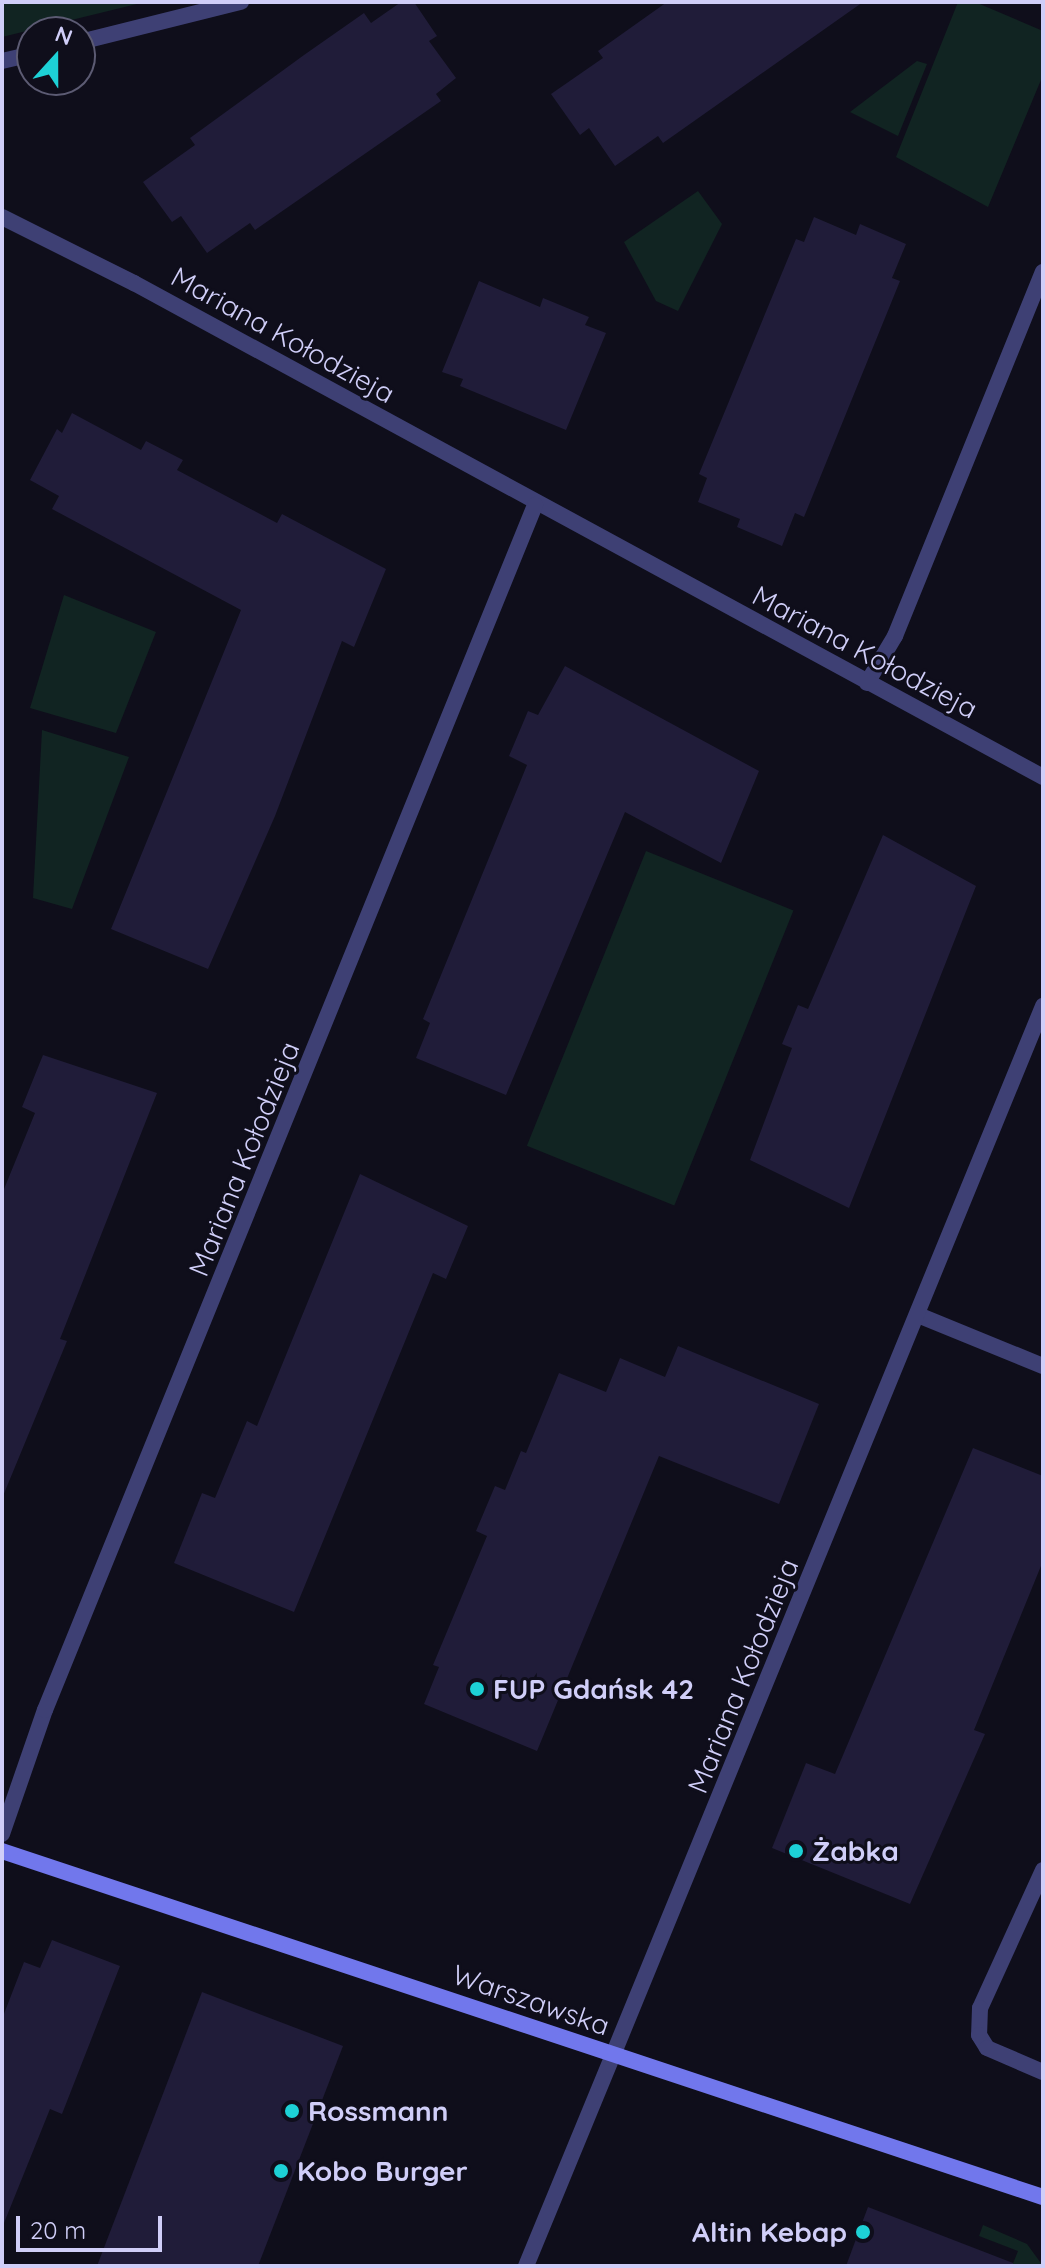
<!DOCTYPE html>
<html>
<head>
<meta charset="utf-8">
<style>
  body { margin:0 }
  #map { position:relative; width:1045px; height:2268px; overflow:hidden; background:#0f0e1b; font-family:Quicksand,sans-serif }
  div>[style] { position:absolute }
  .green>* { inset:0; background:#112422; transform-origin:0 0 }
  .building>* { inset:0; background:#201c39 }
  .lane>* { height:16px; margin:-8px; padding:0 8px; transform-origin:8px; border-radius:8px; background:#3e4074 }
  .street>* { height:16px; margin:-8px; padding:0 8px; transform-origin:8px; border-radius:8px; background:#3e4074 }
  .secondary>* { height:16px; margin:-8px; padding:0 8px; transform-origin:8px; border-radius:8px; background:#7177ec }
  .dots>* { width:22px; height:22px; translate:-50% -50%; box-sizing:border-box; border:4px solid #0f0e1b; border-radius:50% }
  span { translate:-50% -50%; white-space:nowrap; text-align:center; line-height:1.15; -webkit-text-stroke:6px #0f0e1b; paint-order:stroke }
  .street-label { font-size:28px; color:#d0cef8 }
  .poi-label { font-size:28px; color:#d0cef8; font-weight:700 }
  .left { translate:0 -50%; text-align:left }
  .right { translate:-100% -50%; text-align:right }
  .frame { position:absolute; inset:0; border:4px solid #d0cef8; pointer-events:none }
  .north { position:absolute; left:16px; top:16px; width:80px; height:80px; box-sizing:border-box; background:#0f0e1b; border:2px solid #5c5b73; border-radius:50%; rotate:21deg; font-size:22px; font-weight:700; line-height:32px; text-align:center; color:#d0cef8 }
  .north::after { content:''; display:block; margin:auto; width:28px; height:36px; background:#1dd1d6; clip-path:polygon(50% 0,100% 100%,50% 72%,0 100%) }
  .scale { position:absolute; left:16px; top:2216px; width:146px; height:36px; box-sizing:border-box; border:4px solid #d0cef8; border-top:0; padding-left:10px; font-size:24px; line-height:28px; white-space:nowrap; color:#d0cef8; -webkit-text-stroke:6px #0f0e1b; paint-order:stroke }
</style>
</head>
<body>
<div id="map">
  <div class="green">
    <div style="clip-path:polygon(2px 2px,145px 2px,2px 37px)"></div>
    <div style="clip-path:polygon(958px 2px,975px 2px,1043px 31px,1043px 75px,988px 207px,896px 157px)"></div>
    <div style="clip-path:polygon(917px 61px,927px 64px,898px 136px,850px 112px)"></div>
    <div style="clip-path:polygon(698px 191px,722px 224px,678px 311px,656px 301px,624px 242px)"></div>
    <div style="clip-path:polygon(64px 595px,156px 632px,116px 733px,30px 708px)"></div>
    <div style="clip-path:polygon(42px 730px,129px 757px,72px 909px,33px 898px)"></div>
    <div style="left:646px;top:851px;width:159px;height:318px;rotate:22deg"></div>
    <div style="clip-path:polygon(983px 2225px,1027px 2244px,1043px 2266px,1012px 2266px,1018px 2251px,979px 2236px)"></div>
  </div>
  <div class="building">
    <div style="clip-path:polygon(401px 2px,414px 2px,437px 36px,429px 41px,456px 78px,436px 94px,441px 101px,255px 230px,250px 223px,207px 253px,181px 216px,172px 222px,143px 182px,195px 145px,190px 138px,304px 55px,364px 13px,371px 23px)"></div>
    <div style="clip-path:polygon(667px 2px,863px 2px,663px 143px,658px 136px,615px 166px,589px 128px,580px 135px,551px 94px,603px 58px,598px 51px)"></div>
    <div style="clip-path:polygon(814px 217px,856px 235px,860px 224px,906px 244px,892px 278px,900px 281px,804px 517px,795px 513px,782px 546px,737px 527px,740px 519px,698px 502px,707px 478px,699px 474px,796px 239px,804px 242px)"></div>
    <div style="clip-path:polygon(479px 281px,540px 307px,543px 298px,589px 317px,585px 325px,606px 333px,566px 430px,460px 386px,463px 379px,442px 372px)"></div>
    <div style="clip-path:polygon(72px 413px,141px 450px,146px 441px,183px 460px,177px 470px,277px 523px,282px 514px,386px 569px,354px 647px,342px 641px,275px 816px,208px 969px,111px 929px,241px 610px,52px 509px,59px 496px,30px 480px,57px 429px,62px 433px)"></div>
    <div style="clip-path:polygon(565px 666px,759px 771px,721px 863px,625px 812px,506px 1095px,416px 1058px,430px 1023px,423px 1019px,527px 765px,509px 756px,528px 711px,538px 715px)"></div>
    <div style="clip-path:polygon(883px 835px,976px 886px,849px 1208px,750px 1160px,792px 1048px,782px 1044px,798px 1005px,808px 1009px)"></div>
    <div style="clip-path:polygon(43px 1055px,157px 1093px,60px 1339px,67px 1341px,3px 1496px,2px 1194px,35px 1113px,22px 1107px)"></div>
    <div style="clip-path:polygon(360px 1174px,468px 1226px,446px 1279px,433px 1273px,294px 1612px,174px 1563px,202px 1493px,215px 1498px,247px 1421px,257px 1426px)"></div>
    <div style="clip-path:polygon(678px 1346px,819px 1404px,779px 1504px,659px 1456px,537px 1751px,424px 1704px,439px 1667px,433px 1665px,487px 1536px,476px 1531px,495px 1486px,505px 1490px,521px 1451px,526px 1453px,559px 1373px,606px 1392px,620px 1358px,665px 1377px)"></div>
    <div style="clip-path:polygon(973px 1448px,1043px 1476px,1043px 1561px,974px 1730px,985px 1734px,910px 1904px,772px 1848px,806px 1763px,835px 1774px)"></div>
    <div style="clip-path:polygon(52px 1940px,120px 1966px,62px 2114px,50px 2109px,4px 2223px,2px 2019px,24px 1962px,40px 1968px)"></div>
    <div style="clip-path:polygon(202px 1992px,343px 2046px,258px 2266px,97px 2266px)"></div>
    <div style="clip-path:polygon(868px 2207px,1013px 2263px,1013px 2266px,846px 2266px)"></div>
  </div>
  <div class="lane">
    <div style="left:80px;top:42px;width:166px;rotate:-14deg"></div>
    <div style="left:2px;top:61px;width:31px;rotate:-13deg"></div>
    <div style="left:867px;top:683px;width:55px;rotate:-59.2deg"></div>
    <div style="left:895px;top:636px;width:393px;rotate:-67.9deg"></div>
    <div style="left:526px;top:2266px;width:228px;rotate:-67.6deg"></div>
  </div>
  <div class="street">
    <div style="left:2px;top:217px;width:148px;rotate:26.6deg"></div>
    <div style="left:134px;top:283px;width:1035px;rotate:28.52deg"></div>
    <div style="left:918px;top:1315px;width:135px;rotate:22.2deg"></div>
    <div style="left:2px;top:1834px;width:131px;rotate:-70.9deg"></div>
    <div style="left:45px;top:1710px;width:1301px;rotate:-67.87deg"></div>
    <div style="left:1043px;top:1870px;width:152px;rotate:114.5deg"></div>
    <div style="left:980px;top:2008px;width:27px;rotate:92deg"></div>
    <div style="left:979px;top:2035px;width:15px;rotate:58deg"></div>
    <div style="left:987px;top:2048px;width:61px;rotate:23.2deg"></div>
    <div style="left:613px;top:2055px;width:1134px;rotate:-67.71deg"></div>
  </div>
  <div class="secondary">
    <div style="left:2px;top:1851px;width:1097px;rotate:18.39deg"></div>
  </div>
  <div class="dots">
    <div style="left:477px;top:1689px;background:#1dd1d6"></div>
    <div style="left:796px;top:1851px;background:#1dd1d6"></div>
    <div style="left:292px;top:2111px;background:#1dd1d6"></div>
    <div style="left:281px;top:2171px;background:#1dd1d6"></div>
    <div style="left:863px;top:2232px;background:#1dd1d6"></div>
  </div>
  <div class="street-label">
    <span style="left:283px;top:335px;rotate:29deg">Mariana Kołodzieja</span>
    <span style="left:865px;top:652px;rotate:28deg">Mariana Kołodzieja</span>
    <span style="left:244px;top:1159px;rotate:-68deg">Mariana Kołodzieja</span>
    <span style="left:743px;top:1676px;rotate:-68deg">Mariana Kołodzieja</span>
    <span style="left:531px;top:2000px;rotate:19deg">Warszawska</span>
  </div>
  <div class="poi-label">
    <span class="left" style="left:493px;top:1689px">FUP Gdańsk 42</span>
    <span class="left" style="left:812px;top:1851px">Żabka</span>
    <span class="left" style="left:308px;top:2111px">Rossmann</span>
    <span class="left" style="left:297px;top:2171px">Kobo Burger</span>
    <span class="right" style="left:847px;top:2232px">Altin Kebap</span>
  </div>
  <div class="frame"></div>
  <div class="north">N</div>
  <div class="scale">20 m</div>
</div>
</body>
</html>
